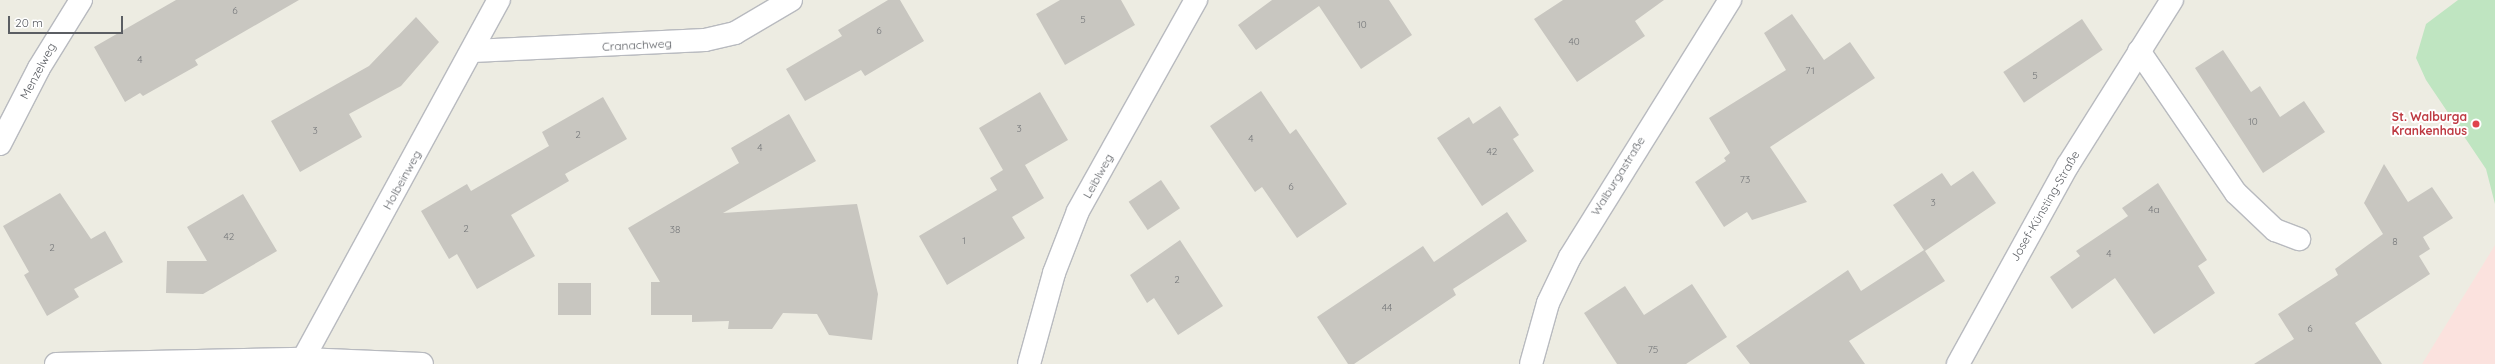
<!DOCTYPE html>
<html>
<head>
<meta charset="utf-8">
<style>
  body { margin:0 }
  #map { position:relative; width:2495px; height:364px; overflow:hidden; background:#edece2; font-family:Quicksand,sans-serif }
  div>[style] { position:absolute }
  .medical>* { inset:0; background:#fbe2de }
  .green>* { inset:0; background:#bfe5c1 }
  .building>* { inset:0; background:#c8c6c0; transform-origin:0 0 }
  .roads { filter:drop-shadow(1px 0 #b8babf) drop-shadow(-1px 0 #b8babf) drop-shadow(0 1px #b8babf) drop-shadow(0 -1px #b8babf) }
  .minor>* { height:22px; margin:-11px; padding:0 11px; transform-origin:11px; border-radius:11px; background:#fff }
  .dots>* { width:11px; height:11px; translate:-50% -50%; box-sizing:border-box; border:2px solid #fff; border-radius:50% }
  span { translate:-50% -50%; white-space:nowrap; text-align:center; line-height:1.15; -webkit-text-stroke:4px #fff; paint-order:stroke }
  .number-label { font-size:10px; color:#76787a }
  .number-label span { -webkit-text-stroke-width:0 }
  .street-label { font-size:12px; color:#5b5e63 }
  .health-label { font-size:12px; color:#be3a42; font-weight:700 }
  .right { translate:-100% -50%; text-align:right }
  .scale { position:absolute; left:8px; top:16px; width:115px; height:18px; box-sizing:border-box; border:2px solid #5b5e63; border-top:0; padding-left:5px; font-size:12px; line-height:14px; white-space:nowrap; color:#5b5e63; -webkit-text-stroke:3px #fff; paint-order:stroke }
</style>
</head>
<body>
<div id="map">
  <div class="medical">
    <div style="clip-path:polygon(2495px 245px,2495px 364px,2422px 364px)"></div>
  </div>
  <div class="green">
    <div style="clip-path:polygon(2458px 0,2495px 0,2495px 204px,2486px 169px,2426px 80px,2416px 58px,2426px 24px)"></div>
  </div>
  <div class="building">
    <div style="clip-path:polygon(176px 0,299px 0,195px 60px,198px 65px,143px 96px,140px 93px,125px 102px,94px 47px)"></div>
    <div style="clip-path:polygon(888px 0,900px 0,924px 41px,865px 76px,861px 70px,805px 101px,786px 69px,842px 36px,838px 30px)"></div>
    <div style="clip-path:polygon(1060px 0,1121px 0,1135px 25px,1065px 65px,1036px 14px)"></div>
    <div style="clip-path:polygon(1272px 0,1389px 0,1412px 35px,1361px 69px,1319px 6px,1256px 50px,1238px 25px)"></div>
    <div style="clip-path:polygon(1563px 0,1664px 0,1635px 21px,1645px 36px,1577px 82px,1534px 19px)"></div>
    <div style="clip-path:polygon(1792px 14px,1824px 60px,1850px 42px,1875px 78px,1770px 147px,1807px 202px,1752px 220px,1747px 212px,1724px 227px,1695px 182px,1726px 161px,1724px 158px,1730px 153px,1709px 118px,1786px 70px,1764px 33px)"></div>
    <div style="clip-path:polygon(416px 17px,439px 42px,401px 86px,349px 114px,362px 137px,300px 172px,271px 121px,369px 66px)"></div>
    <div style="left:2082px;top:19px;width:37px;height:95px;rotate:56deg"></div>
    <div style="clip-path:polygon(2223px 50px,2251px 92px,2260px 86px,2280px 117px,2304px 101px,2325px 132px,2263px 173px,2195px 68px)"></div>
    <div style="clip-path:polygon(1261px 91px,1290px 134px,1296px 129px,1347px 204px,1297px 238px,1262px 187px,1255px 192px,1210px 126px)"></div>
    <div style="clip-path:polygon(1040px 92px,1068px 140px,1025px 165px,1044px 198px,1012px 217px,1025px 238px,947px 285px,919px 236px,997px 190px,990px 178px,1003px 170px,979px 128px)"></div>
    <div style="clip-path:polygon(603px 97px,627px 139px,565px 174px,569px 181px,511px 215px,535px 256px,477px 289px,457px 254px,449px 259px,421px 211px,467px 184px,471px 191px,549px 146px,542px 132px)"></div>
    <div style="clip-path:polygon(1500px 106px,1519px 135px,1513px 139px,1534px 171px,1482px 206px,1437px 138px,1469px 117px,1473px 124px)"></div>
    <div style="clip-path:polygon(789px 114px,816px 161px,723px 213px,857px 204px,878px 294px,872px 340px,829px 335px,817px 314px,783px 313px,772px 329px,728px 329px,729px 321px,692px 322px,692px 315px,651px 315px,651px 282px,660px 282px,628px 228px,739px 163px,731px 148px)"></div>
    <div style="clip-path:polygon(2384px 164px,2408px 202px,2432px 187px,2453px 218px,2423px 237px,2430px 249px,2419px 256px,2430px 274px,2355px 323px,2382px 364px,2254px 364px,2294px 339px,2278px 314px,2338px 275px,2335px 269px,2383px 234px,2364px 203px)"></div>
    <div style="clip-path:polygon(1973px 171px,1996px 203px,1925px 251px,1945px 281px,1849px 341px,1865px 364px,1750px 364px,1736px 346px,1848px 270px,1861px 291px,1924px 250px,1893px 205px,1942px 173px,1951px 186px)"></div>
    <div style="left:1161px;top:180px;width:34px;height:39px;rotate:56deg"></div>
    <div style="clip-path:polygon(2158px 183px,2207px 260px,2198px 266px,2215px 293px,2154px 334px,2115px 278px,2072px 309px,2050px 277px,2080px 256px,2076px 251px,2128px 216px,2122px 208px)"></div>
    <div style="clip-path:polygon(60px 193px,91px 239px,105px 231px,123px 262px,74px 289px,79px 297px,47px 316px,24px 275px,29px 272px,3px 226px)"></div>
    <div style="clip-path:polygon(243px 194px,277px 251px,203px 294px,166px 293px,167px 261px,207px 261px,187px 227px)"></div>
    <div style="clip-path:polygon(1507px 212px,1527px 241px,1453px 289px,1456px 295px,1354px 364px,1348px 364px,1317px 317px,1423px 246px,1434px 262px)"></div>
    <div style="clip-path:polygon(1180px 240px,1223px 306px,1178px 335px,1154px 298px,1147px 303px,1130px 275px)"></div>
    <div style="left:558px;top:283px;width:33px;height:32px"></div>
    <div style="clip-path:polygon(1692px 284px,1727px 337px,1686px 364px,1617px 364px,1584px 313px,1625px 286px,1644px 315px)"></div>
  </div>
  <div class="roads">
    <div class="minor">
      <div style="left:473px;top:51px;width:232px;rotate:-2.7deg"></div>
      <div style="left:705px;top:40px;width:31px;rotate:-13deg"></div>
      <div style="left:735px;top:33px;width:65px;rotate:-30.5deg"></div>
      <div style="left:2139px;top:51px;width:172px;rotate:55.7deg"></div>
      <div style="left:2236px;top:193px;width:54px;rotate:43.5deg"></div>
      <div style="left:2275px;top:230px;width:26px;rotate:21deg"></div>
      <div style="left:0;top:144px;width:85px;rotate:-62.8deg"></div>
      <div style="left:39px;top:68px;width:80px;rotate:-58.3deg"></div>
      <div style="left:303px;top:359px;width:409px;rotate:-61.4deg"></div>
      <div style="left:56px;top:364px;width:247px;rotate:-1.2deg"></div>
      <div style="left:303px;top:359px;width:119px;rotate:2.4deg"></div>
      <div style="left:1029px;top:364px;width:94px;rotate:-74.6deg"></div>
      <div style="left:1054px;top:273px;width:66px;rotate:-68.8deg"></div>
      <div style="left:1078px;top:211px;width:242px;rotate:-60.8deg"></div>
      <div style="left:1531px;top:364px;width:63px;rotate:-74.4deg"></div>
      <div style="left:1548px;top:303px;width:51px;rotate:-64.4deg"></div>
      <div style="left:1570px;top:257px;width:303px;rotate:-58.1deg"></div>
      <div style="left:1958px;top:364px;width:227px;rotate:-61.1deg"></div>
      <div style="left:2068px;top:165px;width:195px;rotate:-57.8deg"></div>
    </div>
  </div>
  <div class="dots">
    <div style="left:2476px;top:124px;background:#e0444e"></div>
  </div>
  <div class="number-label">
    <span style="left:235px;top:11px">6</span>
    <span style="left:1083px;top:20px">5</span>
    <span style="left:1362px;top:25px">10</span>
    <span style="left:879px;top:31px">6</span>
    <span style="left:1574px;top:42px">40</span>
    <span style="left:140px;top:60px">4</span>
    <span style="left:1810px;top:71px">71</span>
    <span style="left:2035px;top:76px">5</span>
    <span style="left:2253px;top:122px">10</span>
    <span style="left:1019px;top:129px">3</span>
    <span style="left:315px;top:131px">3</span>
    <span style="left:578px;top:135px">2</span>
    <span style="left:1251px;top:139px">4</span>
    <span style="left:760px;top:148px">4</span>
    <span style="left:1492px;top:152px">42</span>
    <span style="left:1745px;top:180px">73</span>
    <span style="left:1291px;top:187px">6</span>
    <span style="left:1933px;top:203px">3</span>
    <span style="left:2154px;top:210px">4a</span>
    <span style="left:466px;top:229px">2</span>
    <span style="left:675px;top:230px">38</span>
    <span style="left:229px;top:237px">42</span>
    <span style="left:964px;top:241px">1</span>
    <span style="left:2395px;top:242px">8</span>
    <span style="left:52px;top:248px">2</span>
    <span style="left:2109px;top:254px">4</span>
    <span style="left:1177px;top:280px">2</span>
    <span style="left:1387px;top:308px">44</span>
    <span style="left:2310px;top:329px">6</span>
    <span style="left:1653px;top:350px">75</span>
  </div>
  <div class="street-label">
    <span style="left:637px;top:45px;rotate:-3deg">Cranachweg</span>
    <span style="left:38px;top:71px;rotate:-62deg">Menzelweg</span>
    <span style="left:1098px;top:176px;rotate:-61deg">Leiblweg</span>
    <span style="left:1618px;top:176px;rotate:-58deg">Walburgastraße</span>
    <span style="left:402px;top:180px;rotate:-61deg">Holbeinweg</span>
    <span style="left:2045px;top:206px;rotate:-60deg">Josef-Künsting-Straße</span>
  </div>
  <div class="health-label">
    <span class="right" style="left:2467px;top:124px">St. Walburga<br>Krankenhaus</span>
  </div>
  <div class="scale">20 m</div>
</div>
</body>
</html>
